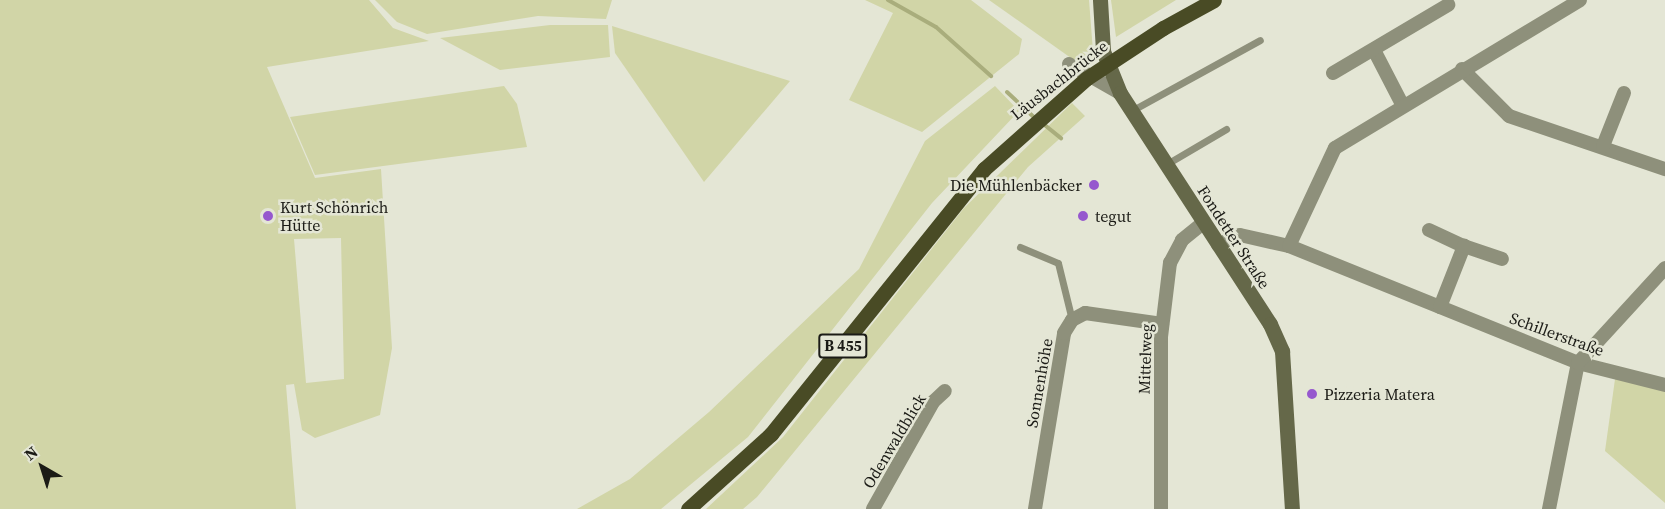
<!DOCTYPE html>
<html>
<head>
<meta charset="utf-8">
<style>
  body { margin:0 }
  #map { position:relative; width:1665px; height:509px; overflow:hidden; background:#e4e6d5; font-family:"Source Serif 4",serif }
  div>[style] { position:absolute }
  .green>* { inset:0; background:#d1d5a7 }
  .stream>* { height:4px; margin:-2px; padding:0 2px; transform-origin:2px; border-radius:2px; background:#a9ad7c }
  .lane>* { height:7px; margin:-3.5px; padding:0 3.5px; transform-origin:3.5px; border-radius:3.5px; background:#8e907b }
  .street>* { height:14px; margin:-7px; padding:0 7px; transform-origin:7px; border-radius:7px; background:#8e907b }
  .secondary>* { height:15px; margin:-7.5px; padding:0 7.5px; transform-origin:7.5px; border-radius:7.5px; background:#656849 }
  .primary>* { height:15px; margin:-7.5px; padding:0 7.5px; transform-origin:7.5px; border-radius:7.5px; background:#494b25 }
  .primary-bridge>* { height:15px; margin:-7.5px; padding:0 7.5px; transform-origin:7.5px; border-radius:7.5px; background:#494b25 }
  .dots>* { width:16px; height:16px; translate:-50% -50%; box-sizing:border-box; border:3px solid #e4e6d5; border-radius:50% }
  span { translate:-50% -50%; white-space:nowrap; text-align:center; line-height:1.15; -webkit-text-stroke:5px #e4e6d5; paint-order:stroke }
  .shield-label span { padding:2px 4px; background:#e4e6d5; border:2px solid; border-radius:4px; -webkit-text-stroke-width:0 }
  .shield-label { font-size:15px; color:#1b1b16; font-weight:700 }
  .street-label { font-size:16px; color:#1b1b16 }
  .poi-label { font-size:16px; color:#1b1b16 }
  .right { translate:-100% -50%; text-align:right }
  .left { translate:0 -50%; text-align:left }
  .north { position:absolute; left:12px; top:437px; width:60px; height:60px; -webkit-text-stroke:4px #e4e6d5; paint-order:stroke; rotate:321deg; font-size:16px; font-weight:700; line-height:24px; text-align:center; color:#1b1b16 }
  .north::after { content:''; display:block; margin:auto; width:21px; height:27px; background:#1b1b16; clip-path:polygon(50% 0,100% 100%,50% 72%,0 100%) }
</style>
</head>
<body>
<div id="map">
  <div class="green">
    <div style="clip-path:polygon(evenodd,0 0,369px 0,393px 28px,429px 41px,267px 67px,315px 178px,381px 169px,392px 348px,380px 415px,315px 438px,302px 430px,294px 384px,286px 385px,296px 509px,0 509px,0 0,341px 238px,344px 379px,306px 383px,294px 239px,341px 238px)"></div>
    <div style="clip-path:polygon(375px 0,612px 0,606px 19px,538px 16px,427px 34px,397px 22px)"></div>
    <div style="clip-path:polygon(865px 0,971px 0,1022px 39px,1019px 54px,922px 132px,849px 100px,893px 13px)"></div>
    <div style="clip-path:polygon(989px 0,1089px 0,1093px 52px,1078px 63px)"></div>
    <div style="clip-path:polygon(1111px 0,1176px 0,1116px 37px)"></div>
    <div style="clip-path:polygon(550px 25px,608px 25px,610px 57px,500px 70px,440px 38px)"></div>
    <div style="clip-path:polygon(612px 26px,790px 81px,704px 182px,615px 53px)"></div>
    <div style="clip-path:polygon(504px 86px,517px 104px,527px 147px,315px 175px,290px 117px)"></div>
    <div style="clip-path:polygon(995px 86px,1019px 111px,932px 203px,748px 437px,661px 509px,577px 509px,630px 479px,709px 412px,859px 269px,925px 141px)"></div>
    <div style="clip-path:polygon(1072px 103px,1085px 116px,1028px 167px,757px 497px,743px 509px,706px 509px,783px 437px,964px 208px)"></div>
    <div style="clip-path:polygon(1616px 372px,1665px 385px,1665px 503px,1605px 451px)"></div>
  </div>
  <div class="stream">
    <div style="left:888px;top:0;width:55px;rotate:29.4deg"></div>
    <div style="left:936px;top:27px;width:74px;rotate:41.7deg"></div>
    <div style="left:1007px;top:92px;width:38px;rotate:43deg"></div>
    <div style="left:1041px;top:122px;width:26px;rotate:39deg"></div>
  </div>
  <div class="lane">
    <div style="left:1131px;top:111px;width:147px;rotate:-28.8deg"></div>
    <div style="left:1165px;top:165px;width:71px;rotate:-30.5deg"></div>
    <div style="left:1020px;top:247px;width:41px;rotate:22.8deg"></div>
    <div style="left:1058px;top:263px;width:59px;rotate:76.2deg"></div>
  </div>
  <div class="street">
    <div style="left:1374px;top:50px;width:61px;rotate:62.6deg"></div>
    <div style="left:1069px;top:64px;width:59px;rotate:29.6deg"></div>
    <div style="left:1462px;top:69px;width:66px;rotate:45deg"></div>
    <div style="left:1509px;top:116px;width:165px;rotate:18.8deg"></div>
    <div style="left:1333px;top:73px;width:134px;rotate:-30.6deg"></div>
    <div style="left:1603px;top:146px;width:57px;rotate:-68.4deg"></div>
    <div style="left:1429px;top:230px;width:38px;rotate:25deg"></div>
    <div style="left:1218px;top:245px;width:24px;rotate:-24deg"></div>
    <div style="left:1240px;top:235px;width:50px;rotate:12.7deg"></div>
    <div style="left:1289px;top:246px;width:312px;rotate:22deg"></div>
    <div style="left:1578px;top:363px;width:90px;rotate:14.2deg"></div>
    <div style="left:1289px;top:246px;width:108px;rotate:-64.9deg"></div>
    <div style="left:1335px;top:148px;width:286px;rotate:-31.1deg"></div>
    <div style="left:1440px;top:307px;width:66px;rotate:-68.5deg"></div>
    <div style="left:1464px;top:246px;width:40px;rotate:18.9deg"></div>
    <div style="left:873px;top:509px;width:123px;rotate:-60.7deg"></div>
    <div style="left:933px;top:402px;width:16px;rotate:-43deg"></div>
    <div style="left:1035px;top:509px;width:178px;rotate:-80.6deg"></div>
    <div style="left:1064px;top:333px;width:15px;rotate:-58deg"></div>
    <div style="left:1072px;top:320px;width:15px;rotate:-28deg"></div>
    <div style="left:1085px;top:313px;width:78px;rotate:8.1deg"></div>
    <div style="left:1161px;top:509px;width:172px;rotate:-90deg"></div>
    <div style="left:1161px;top:337px;width:75px;rotate:-83.1deg"></div>
    <div style="left:1170px;top:263px;width:26px;rotate:-62deg"></div>
    <div style="left:1182px;top:240px;width:27px;rotate:-39deg"></div>
    <div style="left:1549px;top:509px;width:149px;rotate:-78.8deg"></div>
    <div style="left:1578px;top:363px;width:129px;rotate:-47.5deg"></div>
  </div>
  <div class="secondary">
    <div style="left:1100px;top:0;width:51px;rotate:86.6deg"></div>
    <div style="left:1103px;top:51px;width:45px;rotate:68deg"></div>
    <div style="left:1120px;top:93px;width:275px;rotate:57deg"></div>
    <div style="left:1270px;top:324px;width:30px;rotate:66deg"></div>
    <div style="left:1282px;top:351px;width:158px;rotate:86.4deg"></div>
  </div>
  <div class="primary">
    <div style="left:1163px;top:28px;width:58px;rotate:-28.8deg"></div>
    <div style="left:688px;top:509px;width:112px;rotate:-42.1deg"></div>
    <div style="left:771px;top:434px;width:340px;rotate:-51.2deg"></div>
  </div>
  <div class="primary-bridge">
    <div style="left:984px;top:169px;width:137px;rotate:-41.5deg"></div>
    <div style="left:1087px;top:78px;width:91px;rotate:-33.3deg"></div>
  </div>
  <div class="dots">
    <div style="left:1094px;top:185px;background:#9658ce"></div>
    <div style="left:268px;top:216px;background:#9658ce"></div>
    <div style="left:1083px;top:216px;background:#9658ce"></div>
    <div style="left:1312px;top:394px;background:#9658ce"></div>
  </div>
  <div class="shield-label">
    <span style="left:843px;top:346px">B 455</span>
  </div>
  <div class="street-label">
    <span style="left:1059px;top:80px;rotate:-38deg">Läusbachbrücke</span>
    <span style="left:1234px;top:237px;rotate:57deg">Fondetter Straße</span>
    <span style="left:1557px;top:334px;rotate:20deg">Schillerstraße</span>
    <span style="left:1145px;top:359px;rotate:-88deg">Mittelweg</span>
    <span style="left:1039px;top:383px;rotate:-80deg">Sonnenhöhe</span>
    <span style="left:894px;top:441px;rotate:-59deg">Odenwaldblick</span>
  </div>
  <div class="poi-label">
    <span class="right" style="left:1082px;top:185px">Die Mühlenbäcker</span>
    <span class="left" style="left:280px;top:216px">Kurt Schönrich<br>Hütte</span>
    <span class="left" style="left:1095px;top:216px">tegut</span>
    <span class="left" style="left:1324px;top:394px">Pizzeria Matera</span>
  </div>
  <div class="north">N</div>
</div>
</body>
</html>
